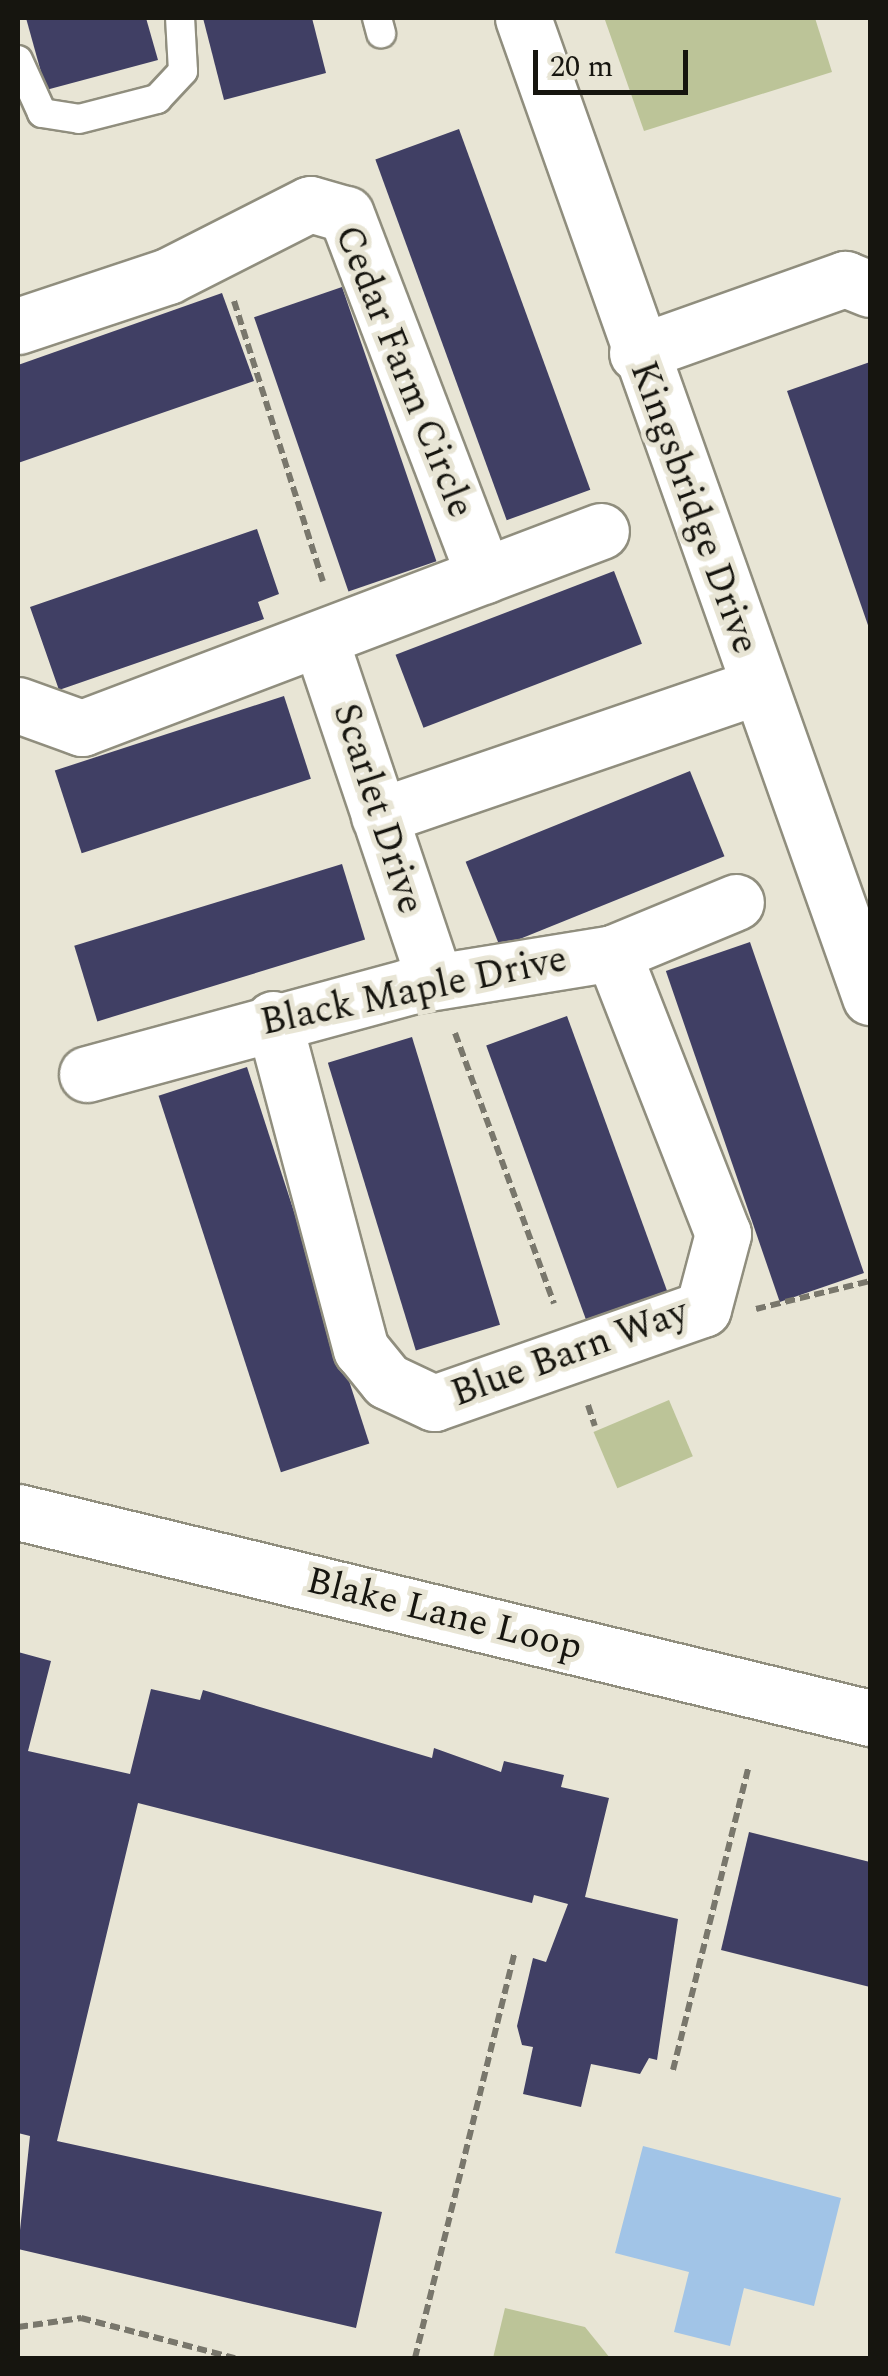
<!DOCTYPE html>
<html>
<head>
<meta charset="utf-8">
<style>
  body { margin:0 }
  #map { position:relative; width:888px; height:2376px; overflow:hidden; background:#e8e5d5; font-family:Spectral,serif }
  div>[style] { position:absolute }
  .green>* { inset:0; background:#bcc498; transform-origin:0 0 }
  .water>* { inset:0; background:#a1c4e7 }
  .building>* { inset:0; background:#403f64; transform-origin:0 0 }
  .path>* { height:6px; margin-top:-3px; transform-origin:0; background:repeating-linear-gradient(90deg,#79776c 0 10px,transparent 0 15px) }
  .roads { filter:drop-shadow(2px 0 #908e7e) drop-shadow(-2px 0 #908e7e) drop-shadow(0 2px #908e7e) drop-shadow(0 -2px #908e7e) }
  .service>* { height:28px; margin:-14px; padding:0 14px; transform-origin:14px; border-radius:14px; background:#fff }
  .minor>* { height:55px; margin:-27.5px; padding:0 27.5px; transform-origin:27.5px; border-radius:27.5px; background:#fff }
  .tertiary>* { height:55px; margin:-27.5px; padding:0 27.5px; transform-origin:27.5px; border-radius:27.5px; background:#fff }
  span { translate:-50% -50%; white-space:nowrap; text-align:center; line-height:1.15; -webkit-text-stroke:10px #e8e5d5; paint-order:stroke }
  .street-label { font-size:38px; color:#16150f }
  .frame { position:absolute; inset:0; border:20px solid #16150f; pointer-events:none }
  .scale { position:absolute; left:533px; top:50px; width:155px; height:45px; box-sizing:border-box; border:5px solid #16150f; border-top:0; padding-left:12px; font-size:30px; line-height:35px; white-space:nowrap; color:#16150f; -webkit-text-stroke:8px #e8e5d5; paint-order:stroke }
</style>
</head>
<body>
<div id="map">
  <div class="green">
    <div style="clip-path:polygon(815px 18px,832px 72px,644px 131px,605px 20px)"></div>
    <div style="left:669px;top:1400px;width:61px;height:82px;rotate:67deg"></div>
    <div style="clip-path:polygon(505px 2308px,585px 2327px,610px 2358px,493px 2358px)"></div>
  </div>
  <div class="water">
    <div style="clip-path:polygon(643px 2146px,841px 2198px,814px 2306px,744px 2288px,730px 2346px,674px 2332px,689px 2272px,615px 2253px)"></div>
  </div>
  <div class="building">
    <div style="clip-path:polygon(26px 18px,146px 18px,158px 60px,46px 90px)"></div>
    <div style="clip-path:polygon(203px 18px,312px 18px,326px 73px,224px 100px)"></div>
    <div style="left:459px;top:129px;width:384px;height:89px;rotate:70deg"></div>
    <div style="left:342px;top:287px;width:290px;height:93px;rotate:71deg"></div>
    <div style="clip-path:polygon(222px 293px,254px 381px,18px 463px,18px 365px)"></div>
    <div style="clip-path:polygon(870px 362px,870px 631px,787px 391px)"></div>
    <div style="clip-path:polygon(257px 529px,279px 594px,258px 602px,264px 619px,59px 690px,30px 607px)"></div>
    <div style="left:614px;top:571px;width:78px;height:234px;rotate:69deg"></div>
    <div style="left:284px;top:696px;width:87px;height:241px;rotate:72deg"></div>
    <div style="left:690px;top:771px;width:92px;height:242px;rotate:68deg"></div>
    <div style="left:342px;top:864px;width:79px;height:280px;rotate:73deg"></div>
    <div style="left:750px;top:942px;width:350px;height:89px;rotate:71deg"></div>
    <div style="left:567px;top:1016px;width:297px;height:86px;rotate:70deg"></div>
    <div style="left:412px;top:1037px;width:301px;height:88px;rotate:73deg"></div>
    <div style="left:247px;top:1067px;width:396px;height:93px;rotate:72deg"></div>
    <div style="clip-path:polygon(18px 1652px,51px 1661px,28px 1751px,130px 1774px,151px 1689px,200px 1700px,203px 1690px,432px 1758px,434px 1748px,501px 1772px,504px 1761px,564px 1775px,561px 1787px,609px 1798px,585px 1897px,678px 1919px,657px 2060px,649px 2058px,640px 2074px,591px 2064px,581px 2107px,523px 2094px,533px 2047px,522px 2045px,517px 2026px,533px 1958px,546px 1962px,568px 1904px,534px 1895px,532px 1903px,138px 1803px,57px 2141px,382px 2212px,356px 2328px,18px 2249px,30px 2136px,18px 2133px)"></div>
    <div style="clip-path:polygon(749px 1832px,870px 1862px,870px 1987px,721px 1950px)"></div>
  </div>
  <div class="path">
    <div style="left:234px;top:301px;width:294px;rotate:72.4deg"></div>
    <div style="left:455px;top:1033px;width:288px;rotate:69.9deg"></div>
    <div style="left:756px;top:1309px;width:117px;rotate:-13.8deg"></div>
    <div style="left:588px;top:1405px;width:22px;rotate:72deg"></div>
    <div style="left:673px;top:2070px;width:314px;rotate:-76deg"></div>
    <div style="left:18px;top:2327px;width:64px;rotate:-8.1deg"></div>
    <div style="left:81px;top:2318px;width:159px;rotate:14.6deg"></div>
    <div style="left:415px;top:2358px;width:419px;rotate:-76.2deg"></div>
  </div>
  <div class="roads">
    <div class="service">
      <div style="left:377px;top:18px;width:16px;rotate:75deg"></div>
      <div style="left:18px;top:60px;width:58px;rotate:65.6deg"></div>
      <div style="left:42px;top:113px;width:37px;rotate:9deg"></div>
      <div style="left:79px;top:119px;width:81px;rotate:-14.4deg"></div>
      <div style="left:157px;top:99px;width:38px;rotate:-47deg"></div>
      <div style="left:183px;top:71px;width:53px;rotate:-93.2deg"></div>
    </div>
    <div class="minor">
      <div style="left:18px;top:326px;width:158px;rotate:-18.4deg"></div>
      <div style="left:168px;top:276px;width:159px;rotate:-26.9deg"></div>
      <div style="left:310px;top:204px;width:37px;rotate:16deg"></div>
      <div style="left:346px;top:214px;width:387px;rotate:69.1deg"></div>
      <div style="left:637px;top:353px;width:221px;rotate:-19.6deg"></div>
      <div style="left:845px;top:279px;width:27px;rotate:22deg"></div>
      <div style="left:320px;top:639px;width:360px;rotate:71.4deg"></div>
      <div style="left:18px;top:705px;width:68px;rotate:19.8deg"></div>
      <div style="left:82px;top:728px;width:555px;rotate:-20.79deg"></div>
      <div style="left:379px;top:816px;width:401px;rotate:-18.9deg"></div>
      <div style="left:273px;top:1019px;width:342px;rotate:75.1deg"></div>
      <div style="left:361px;top:1349px;width:41px;rotate:50.9deg"></div>
      <div style="left:387px;top:1381px;width:52px;rotate:25.1deg"></div>
      <div style="left:434px;top:1403px;width:285px;rotate:-19.3deg"></div>
      <div style="left:703px;top:1309px;width:78px;rotate:-75.1deg"></div>
      <div style="left:723px;top:1234px;width:302px;rotate:-111.4deg"></div>
      <div style="left:87px;top:1074px;width:335px;rotate:-15.2deg"></div>
      <div style="left:410px;top:986px;width:206px;rotate:-9.2deg"></div>
      <div style="left:613px;top:953px;width:133px;rotate:-22.5deg"></div>
      <div style="left:18px;top:1512px;width:877px;rotate:13.59deg"></div>
    </div>
    <div class="tertiary">
      <div style="left:523px;top:18px;width:1039px;rotate:70.48deg"></div>
    </div>
  </div>
  <div class="street-label">
    <span style="left:403px;top:372px;rotate:68deg">Cedar Farm Circle</span>
    <span style="left:693px;top:508px;rotate:70deg">Kingsbridge Drive</span>
    <span style="left:377px;top:809px;rotate:72deg">Scarlet Drive</span>
    <span style="left:414px;top:992px;rotate:-12deg">Black Maple Drive</span>
    <span style="left:570px;top:1354px;rotate:-20deg">Blue Barn Way</span>
    <span style="left:444px;top:1615px;rotate:14deg">Blake Lane Loop</span>
  </div>
  <div class="frame"></div>
  <div class="scale">20 m</div>
</div>
</body>
</html>
